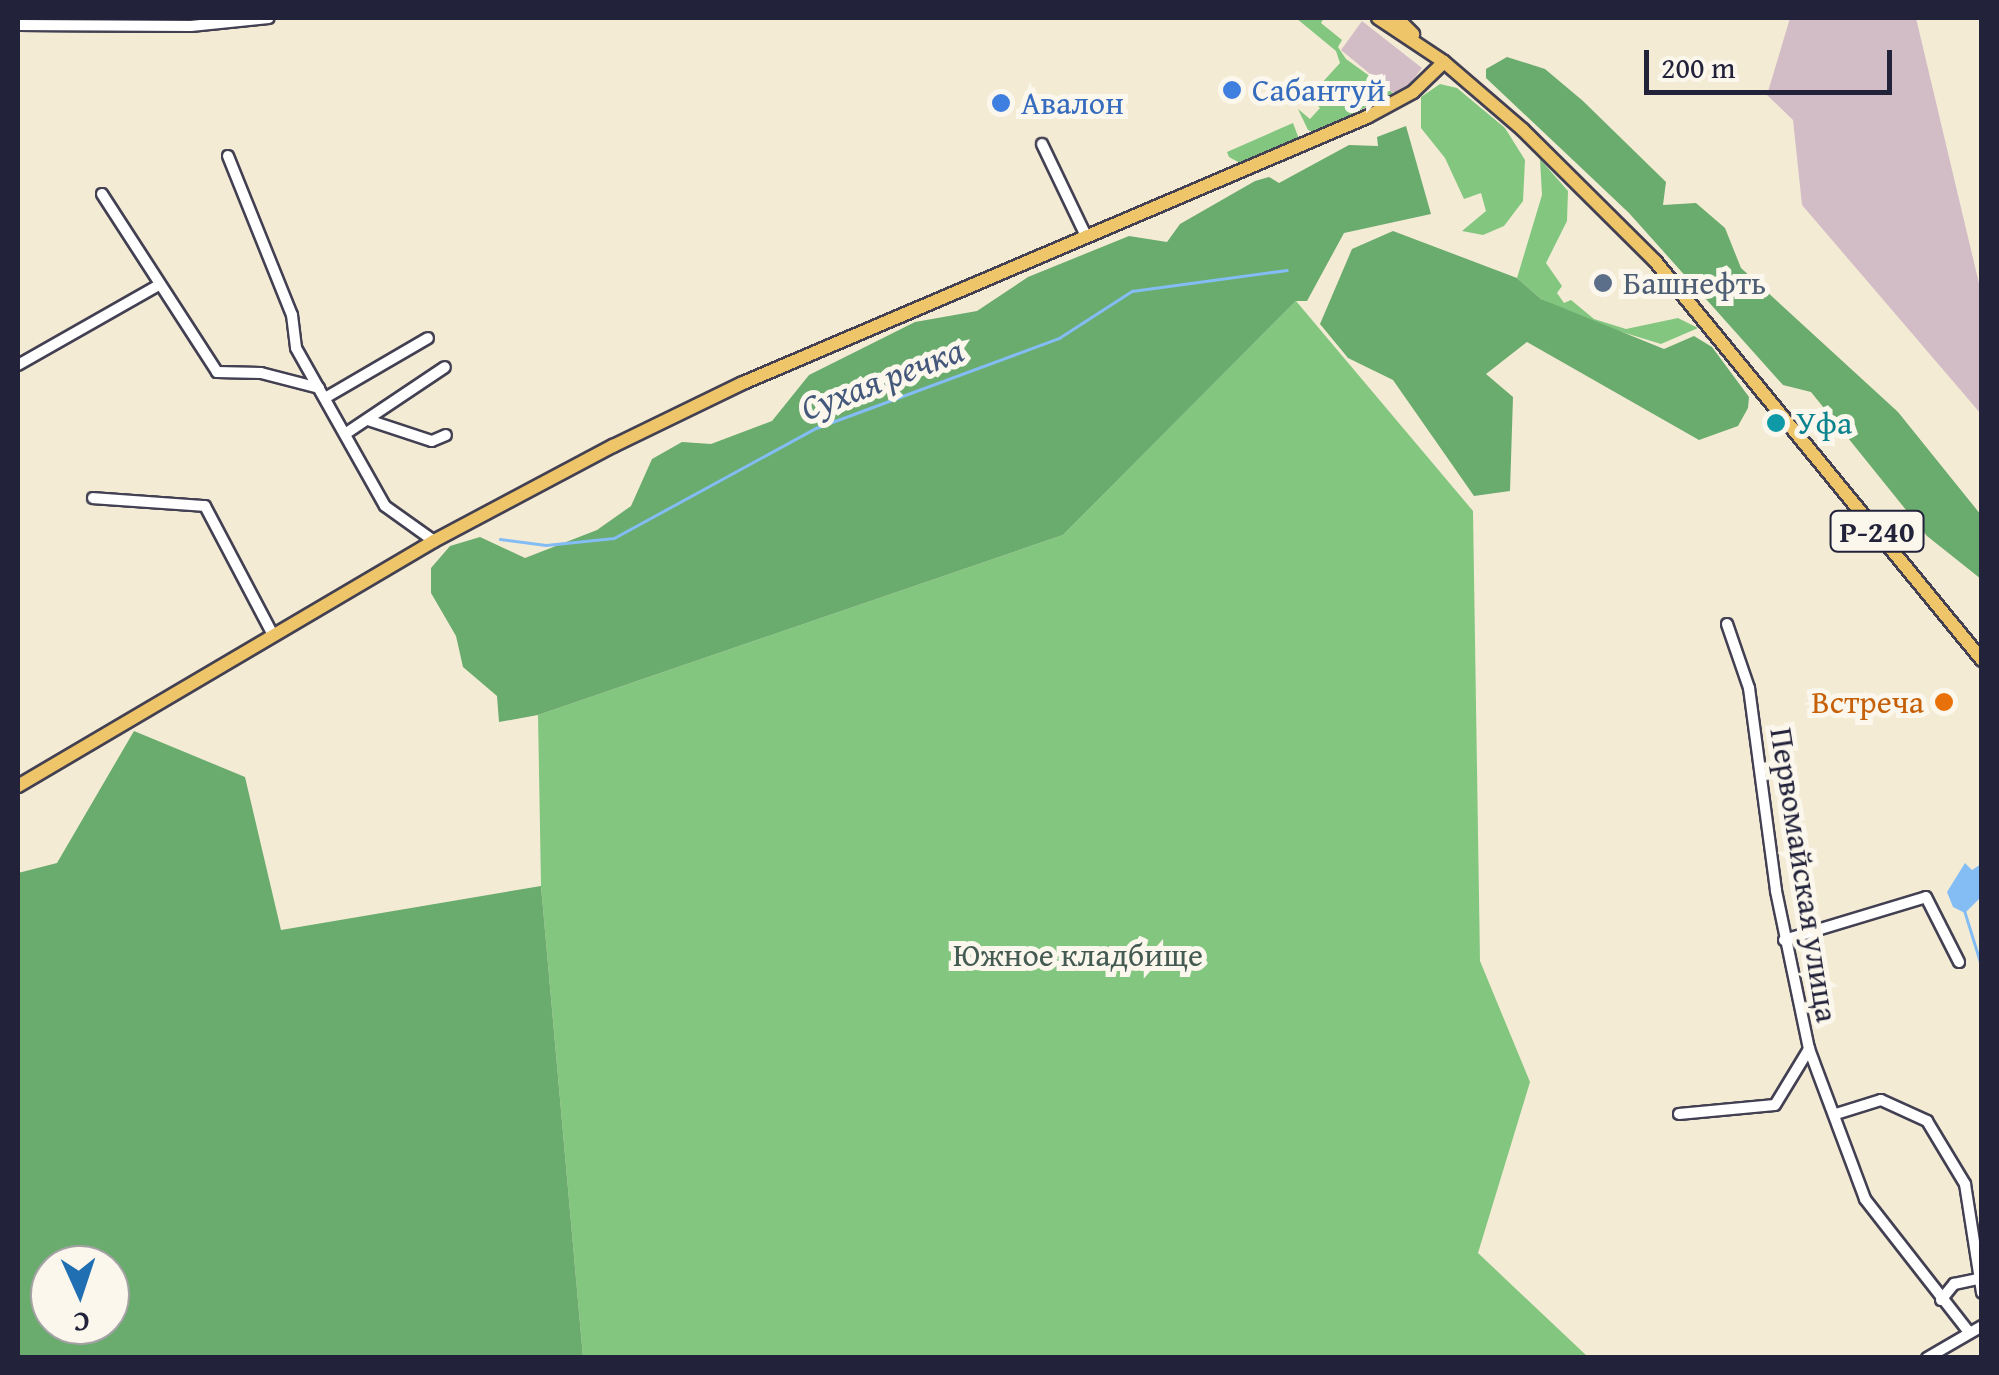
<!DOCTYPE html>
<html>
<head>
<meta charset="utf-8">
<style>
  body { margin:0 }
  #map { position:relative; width:1999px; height:1375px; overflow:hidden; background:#f4ebd5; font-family:"Gentium Book Plus",serif }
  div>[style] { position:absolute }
  .industrial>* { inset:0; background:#d2bdc7 }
  .green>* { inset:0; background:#83c680 }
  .forest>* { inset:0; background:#6aab6e }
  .water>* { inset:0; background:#83bdf4 }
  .stream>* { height:2.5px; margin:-1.25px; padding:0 1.25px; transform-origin:1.25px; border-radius:1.25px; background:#83bdf4 }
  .roads { filter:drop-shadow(2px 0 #424052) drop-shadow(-2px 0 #424052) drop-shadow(0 2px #424052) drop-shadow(0 -2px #424052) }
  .minor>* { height:10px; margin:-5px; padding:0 5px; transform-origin:5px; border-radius:5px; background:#fff }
  .major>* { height:12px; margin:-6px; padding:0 6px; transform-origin:6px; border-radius:6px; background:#eec569 }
  .dots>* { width:28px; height:28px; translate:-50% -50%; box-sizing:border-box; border:5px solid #fbf7ec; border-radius:50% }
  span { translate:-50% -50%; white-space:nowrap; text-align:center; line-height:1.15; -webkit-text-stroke:10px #fbf7ec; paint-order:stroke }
  .shield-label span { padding:2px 8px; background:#fbf7ec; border:2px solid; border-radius:8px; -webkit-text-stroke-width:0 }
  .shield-label { font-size:30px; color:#22223b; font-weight:700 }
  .shop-label { font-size:32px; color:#366cbe }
  .left { translate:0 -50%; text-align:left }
  .service-label { font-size:32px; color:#4e5e75 }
  .culture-label { font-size:32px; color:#0d838f }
  .food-label { font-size:32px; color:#c56008 }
  .right { translate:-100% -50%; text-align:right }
  .street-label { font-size:32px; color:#22223b }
  .park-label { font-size:32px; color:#445b53 }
  .water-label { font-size:35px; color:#44587c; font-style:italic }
  .frame { position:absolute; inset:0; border:20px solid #22223b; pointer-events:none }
  .north { position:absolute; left:30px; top:1245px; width:100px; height:100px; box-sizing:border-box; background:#fbf7ec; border:2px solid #a4a2a5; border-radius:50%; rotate:177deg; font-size:28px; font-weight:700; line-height:40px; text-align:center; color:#22223b }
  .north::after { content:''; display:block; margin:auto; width:35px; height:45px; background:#1f6fb2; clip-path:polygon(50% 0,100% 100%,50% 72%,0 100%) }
  .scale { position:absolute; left:1644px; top:50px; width:248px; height:45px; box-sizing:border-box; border:5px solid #22223b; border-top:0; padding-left:12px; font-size:30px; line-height:35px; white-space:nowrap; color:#22223b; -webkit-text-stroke:8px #fbf7ec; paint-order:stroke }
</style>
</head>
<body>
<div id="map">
  <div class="industrial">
    <div style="clip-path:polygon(1790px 18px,1916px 18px,1981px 292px,1981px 414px,1802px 205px,1793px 120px,1767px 95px)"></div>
    <div style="clip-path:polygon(1362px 21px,1422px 68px,1404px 92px,1392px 92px,1341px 50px)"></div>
  </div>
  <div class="green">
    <div style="clip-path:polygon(1296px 18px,1324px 18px,1321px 23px,1342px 40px,1338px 47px,1346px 59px,1393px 93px,1316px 133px,1308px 130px,1298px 109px,1310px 119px,1320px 108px,1309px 97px,1340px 63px,1336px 51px)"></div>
    <div style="clip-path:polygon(1440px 84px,1457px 88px,1505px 128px,1525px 160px,1523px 201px,1504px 226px,1483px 235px,1462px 231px,1486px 211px,1481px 193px,1464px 199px,1445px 158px,1421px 128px,1421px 97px)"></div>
    <div style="clip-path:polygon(1293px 123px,1299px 139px,1240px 163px,1229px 157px,1227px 152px)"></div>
    <div style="clip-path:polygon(1540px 159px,1568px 191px,1567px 221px,1546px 263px,1562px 286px,1557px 293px,1564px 303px,1571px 300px,1594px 319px,1626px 329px,1678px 318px,1698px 328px,1661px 344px,1596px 324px,1541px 299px,1517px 278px,1542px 195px)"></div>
    <div style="clip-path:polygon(1296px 301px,1473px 511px,1480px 961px,1530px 1082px,1478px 1253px,1588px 1357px,583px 1357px,541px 886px,538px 715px,1063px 535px)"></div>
  </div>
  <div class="forest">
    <div style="clip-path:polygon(1507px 57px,1545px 69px,1583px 101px,1666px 182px,1663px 205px,1696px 203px,1725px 228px,1741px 268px,1898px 412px,1981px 515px,1981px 579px,1927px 536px,1811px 392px,1783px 385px,1629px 213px,1486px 78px,1486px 69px)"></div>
    <div style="clip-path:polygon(1406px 126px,1431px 214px,1344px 233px,1307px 301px,1296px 301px,1063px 535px,538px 715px,499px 722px,497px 696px,463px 667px,456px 636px,431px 593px,431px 568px,450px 546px,480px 537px,525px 558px,597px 530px,631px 506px,652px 459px,682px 442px,711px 444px,772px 421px,809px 375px,915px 322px,977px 311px,1028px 277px,1129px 236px,1167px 242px,1180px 224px,1255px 181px,1269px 177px,1279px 183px,1349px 145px,1378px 146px,1377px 137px)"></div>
    <div style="clip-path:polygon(1393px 231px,1517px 278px,1541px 299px,1664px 349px,1694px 336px,1712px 347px,1749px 397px,1748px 408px,1738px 426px,1699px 440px,1527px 342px,1486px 374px,1513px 397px,1510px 491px,1474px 496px,1393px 380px,1348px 358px,1320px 324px,1352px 249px)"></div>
    <div style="clip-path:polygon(evenodd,134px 731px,245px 777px,281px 930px,541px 886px,583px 1357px,18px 1357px,18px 873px,57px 863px,134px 731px,110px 1265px,110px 1325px,50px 1325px,50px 1265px,110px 1265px)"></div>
  </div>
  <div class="water">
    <div style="clip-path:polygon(1965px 863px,1972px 870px,1981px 864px,1982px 896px,1965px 913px,1953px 907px,1947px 892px)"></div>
  </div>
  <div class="stream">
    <div style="left:500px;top:539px;width:46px;rotate:7.4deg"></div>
    <div style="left:546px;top:545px;width:68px;rotate:-5.9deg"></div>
    <div style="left:614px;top:538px;width:230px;rotate:-28.6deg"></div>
    <div style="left:816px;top:428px;width:259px;rotate:-20.3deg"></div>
    <div style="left:1059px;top:338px;width:87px;rotate:-32.8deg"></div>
    <div style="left:1132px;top:291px;width:156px;rotate:-7.7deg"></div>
    <div style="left:1965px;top:912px;width:58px;rotate:72.8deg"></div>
  </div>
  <div class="roads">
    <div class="minor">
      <div style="left:18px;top:25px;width:173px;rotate:0.3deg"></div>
      <div style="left:191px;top:26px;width:78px;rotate:-5.9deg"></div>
      <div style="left:1042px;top:144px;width:102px;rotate:64.4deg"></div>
      <div style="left:228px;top:156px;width:171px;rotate:68.1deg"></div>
      <div style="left:292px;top:315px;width:33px;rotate:83deg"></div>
      <div style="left:296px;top:348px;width:181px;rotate:60.6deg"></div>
      <div style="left:385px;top:506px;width:60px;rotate:35.5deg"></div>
      <div style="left:102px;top:194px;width:212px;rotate:57.1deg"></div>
      <div style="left:217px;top:372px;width:44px;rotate:1.3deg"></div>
      <div style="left:261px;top:373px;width:60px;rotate:14.5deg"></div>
      <div style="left:18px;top:365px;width:162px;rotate:-29.6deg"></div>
      <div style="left:325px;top:398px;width:119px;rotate:-30.2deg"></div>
      <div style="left:368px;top:420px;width:67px;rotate:18.2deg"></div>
      <div style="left:432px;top:441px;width:15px;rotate:-23deg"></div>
      <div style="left:345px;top:434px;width:120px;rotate:-33.8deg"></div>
      <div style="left:93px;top:498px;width:112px;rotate:4.1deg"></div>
      <div style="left:205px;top:506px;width:146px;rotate:62.2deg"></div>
      <div style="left:1727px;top:624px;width:68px;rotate:71deg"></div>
      <div style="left:1749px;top:688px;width:205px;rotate:82.4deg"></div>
      <div style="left:1776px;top:891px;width:161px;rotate:78.2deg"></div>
      <div style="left:1809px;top:1049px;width:160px;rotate:69.5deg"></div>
      <div style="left:1865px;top:1199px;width:169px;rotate:52deg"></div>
      <div style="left:1784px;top:940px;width:148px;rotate:-16.8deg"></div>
      <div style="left:1926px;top:897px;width:73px;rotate:63.1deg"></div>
      <div style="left:1679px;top:1114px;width:96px;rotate:-5.4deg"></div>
      <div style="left:1775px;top:1105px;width:66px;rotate:-58.7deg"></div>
      <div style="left:1836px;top:1114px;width:47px;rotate:-17.3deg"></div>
      <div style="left:1881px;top:1100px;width:51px;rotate:24.5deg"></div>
      <div style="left:1927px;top:1121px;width:74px;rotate:58.9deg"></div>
      <div style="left:1965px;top:1184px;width:110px;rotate:81.1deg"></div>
      <div style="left:1941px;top:1300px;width:21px;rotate:-51deg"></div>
      <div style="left:1954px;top:1284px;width:25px;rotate:-12deg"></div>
      <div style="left:1927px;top:1358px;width:64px;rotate:-30.2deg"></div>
    </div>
    <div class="major">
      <div style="left:1378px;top:18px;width:79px;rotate:33.7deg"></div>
      <div style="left:1444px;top:62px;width:104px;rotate:40.7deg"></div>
      <div style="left:1523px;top:130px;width:186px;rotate:44.8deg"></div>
      <div style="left:1655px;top:261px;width:516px;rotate:50.66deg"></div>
      <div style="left:1397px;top:18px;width:23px;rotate:45deg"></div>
      <div style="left:18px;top:786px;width:483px;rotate:-30.5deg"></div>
      <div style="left:434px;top:541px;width:203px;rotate:-28deg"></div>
      <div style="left:613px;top:446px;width:144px;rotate:-25.9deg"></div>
      <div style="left:743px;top:383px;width:678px;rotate:-23.09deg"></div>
      <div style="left:1367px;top:117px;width:52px;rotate:-28.5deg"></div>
      <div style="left:1413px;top:92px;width:43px;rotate:-44.1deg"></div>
    </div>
  </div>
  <div class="dots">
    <div style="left:1232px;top:90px;background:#3f7fe0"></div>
    <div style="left:1001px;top:103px;background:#3f7fe0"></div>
    <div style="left:1603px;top:283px;background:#5c6f8a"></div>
    <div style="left:1776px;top:423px;background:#0f9aa8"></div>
    <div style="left:1944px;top:702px;background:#e8710a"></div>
  </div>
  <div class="shield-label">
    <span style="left:1877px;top:531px">Р-240</span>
  </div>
  <div class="shop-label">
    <span class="left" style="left:1252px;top:90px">Сабантуй</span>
    <span class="left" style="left:1021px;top:103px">Авалон</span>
  </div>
  <div class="service-label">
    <span class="left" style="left:1623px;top:283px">Башнефть</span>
  </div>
  <div class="culture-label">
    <span class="left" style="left:1796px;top:423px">Уфа</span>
  </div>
  <div class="food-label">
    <span class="right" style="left:1924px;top:702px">Встреча</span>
  </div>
  <div class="street-label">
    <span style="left:1804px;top:875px;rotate:81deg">Первомайская улица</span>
  </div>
  <div class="park-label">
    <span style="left:1078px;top:955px">Южное кладбище</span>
  </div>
  <div class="water-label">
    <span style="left:882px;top:379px;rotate:-21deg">Сухая речка</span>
  </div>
  <div class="frame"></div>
  <div class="north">С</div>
  <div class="scale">200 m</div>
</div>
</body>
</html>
